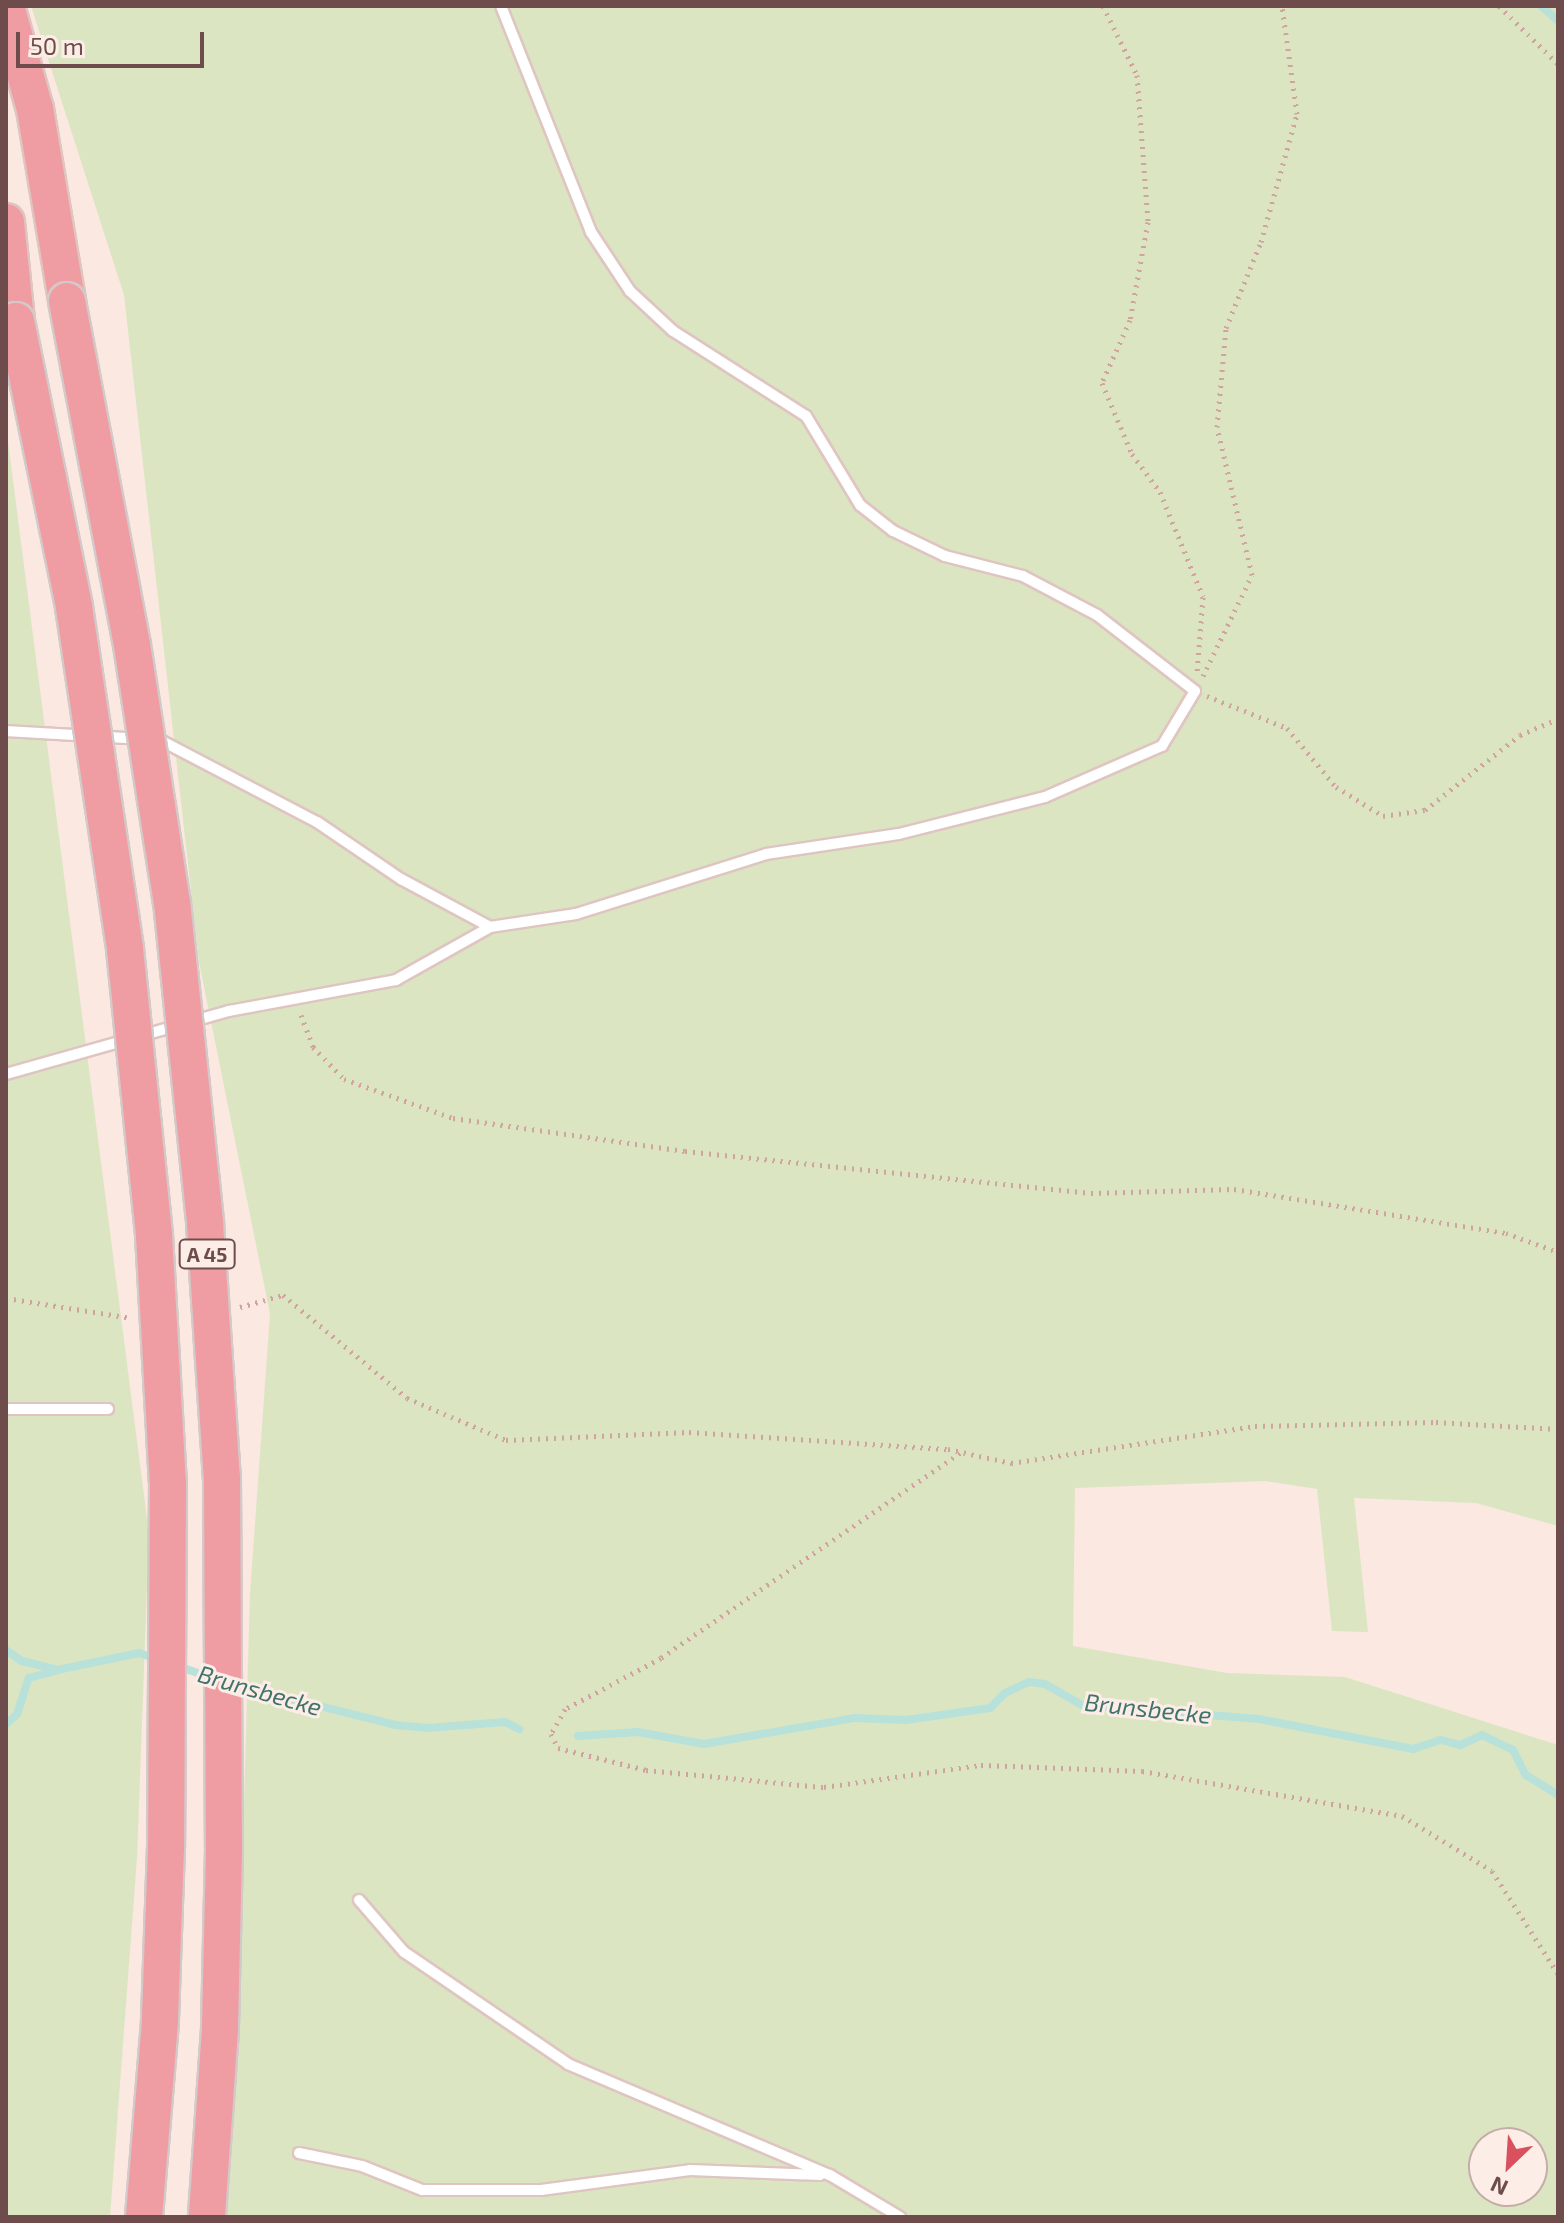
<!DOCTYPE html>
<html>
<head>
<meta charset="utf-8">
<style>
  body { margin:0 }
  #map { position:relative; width:1564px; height:2223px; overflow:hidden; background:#fae8e1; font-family:"Exo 2",sans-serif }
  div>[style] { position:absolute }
  .green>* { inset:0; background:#dce5c2 }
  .stream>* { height:8px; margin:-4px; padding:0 4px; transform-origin:4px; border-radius:4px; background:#b8e1da }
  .path>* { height:5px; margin-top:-2.5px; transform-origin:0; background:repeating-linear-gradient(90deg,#d0a3a0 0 2px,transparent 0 8px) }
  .roads { filter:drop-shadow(2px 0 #dfc5c1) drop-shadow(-2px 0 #dfc5c1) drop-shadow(0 2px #dfc5c1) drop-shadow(0 -2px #dfc5c1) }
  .lane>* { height:10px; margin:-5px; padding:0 5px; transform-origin:5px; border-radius:5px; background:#fff }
  .highway>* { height:36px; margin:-18px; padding:0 18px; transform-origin:18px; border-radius:18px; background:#ef9da2 }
  .bridges { filter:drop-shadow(2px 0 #d4c9c9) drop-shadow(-2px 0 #d4c9c9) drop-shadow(0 2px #d4c9c9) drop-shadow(0 -2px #d4c9c9) }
  .highway-bridge>* { height:36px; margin:-18px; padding:0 18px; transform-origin:18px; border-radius:18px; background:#ef9da2 }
  span { translate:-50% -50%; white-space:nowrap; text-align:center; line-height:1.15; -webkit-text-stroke:6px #fdede7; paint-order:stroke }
  .shield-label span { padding:2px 6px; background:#fdede7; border:2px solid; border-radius:6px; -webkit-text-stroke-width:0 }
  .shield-label { font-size:20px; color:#6e4c4b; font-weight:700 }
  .water-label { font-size:24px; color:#40736b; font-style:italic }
  .frame { position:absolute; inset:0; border:8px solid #6e4c4b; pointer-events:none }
  .north { position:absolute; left:1468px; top:2127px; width:80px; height:80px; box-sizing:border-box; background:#fdede7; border:2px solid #c4ada9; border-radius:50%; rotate:205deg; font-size:22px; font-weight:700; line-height:32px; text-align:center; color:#6e4c4b }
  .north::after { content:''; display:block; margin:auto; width:28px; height:36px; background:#d9515e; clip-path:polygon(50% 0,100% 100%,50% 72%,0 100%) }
  .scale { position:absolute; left:16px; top:32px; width:188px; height:36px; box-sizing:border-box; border:4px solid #6e4c4b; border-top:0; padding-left:10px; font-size:24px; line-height:28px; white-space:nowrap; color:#6e4c4b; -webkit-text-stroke:6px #fdede7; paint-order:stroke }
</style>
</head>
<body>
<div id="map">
  <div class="green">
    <div style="clip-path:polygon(evenodd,31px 6px,1558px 6px,1558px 1526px,1476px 1503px,1354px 1498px,1368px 1632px,1332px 1631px,1317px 1489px,1266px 1481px,1075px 1488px,1073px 1646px,1227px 1673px,1345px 1677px,1558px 1745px,1558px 2217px,223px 2217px,239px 1978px,250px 1593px,270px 1314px,199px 962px,124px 295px,31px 6px,1484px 2143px,1532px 2143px,1532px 2191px,1484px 2191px,1484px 2143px)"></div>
    <div style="clip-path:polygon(6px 426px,149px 1534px,137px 1858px,110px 2217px,6px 2217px)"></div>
  </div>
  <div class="stream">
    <div style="left:1541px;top:6px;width:23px;rotate:41deg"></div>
    <div style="left:6px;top:1650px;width:19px;rotate:35deg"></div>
    <div style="left:22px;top:1661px;width:36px;rotate:14deg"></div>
    <div style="left:57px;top:1670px;width:84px;rotate:-11.7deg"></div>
    <div style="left:139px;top:1653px;width:20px;rotate:18deg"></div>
    <div style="left:175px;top:1665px;width:42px;rotate:19.3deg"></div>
    <div style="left:231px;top:1684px;width:169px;rotate:14deg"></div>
    <div style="left:395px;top:1725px;width:33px;rotate:5deg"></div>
    <div style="left:428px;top:1728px;width:77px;rotate:-4.5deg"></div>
    <div style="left:505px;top:1722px;width:16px;rotate:27deg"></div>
    <div style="left:6px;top:1724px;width:15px;rotate:-42deg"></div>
    <div style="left:17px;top:1714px;width:38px;rotate:-72deg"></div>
    <div style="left:29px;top:1678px;width:27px;rotate:-15deg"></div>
    <div style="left:578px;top:1736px;width:60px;rotate:-3.8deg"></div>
    <div style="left:638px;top:1732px;width:67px;rotate:10.3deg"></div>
    <div style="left:704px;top:1744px;width:152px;rotate:-9.8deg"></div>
    <div style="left:854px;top:1718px;width:52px;rotate:2.2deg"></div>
    <div style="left:906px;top:1720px;width:85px;rotate:-8.1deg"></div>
    <div style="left:990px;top:1708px;width:21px;rotate:-45deg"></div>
    <div style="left:1005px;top:1693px;width:26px;rotate:-25deg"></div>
    <div style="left:1029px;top:1682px;width:16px;rotate:7deg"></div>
    <div style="left:1045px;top:1684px;width:43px;rotate:29.6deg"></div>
    <div style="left:1082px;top:1705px;width:178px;rotate:4.5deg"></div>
    <div style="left:1259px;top:1719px;width:157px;rotate:11deg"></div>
    <div style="left:1413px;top:1749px;width:29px;rotate:-18deg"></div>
    <div style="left:1441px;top:1740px;width:20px;rotate:15deg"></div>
    <div style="left:1460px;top:1745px;width:24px;rotate:-24deg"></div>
    <div style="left:1482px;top:1735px;width:34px;rotate:26deg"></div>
    <div style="left:1513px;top:1750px;width:28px;rotate:63deg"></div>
    <div style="left:1526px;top:1775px;width:38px;rotate:32deg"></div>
  </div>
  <div class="path">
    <div style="left:1103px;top:6px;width:77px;rotate:63.8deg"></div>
    <div style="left:1137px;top:75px;width:147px;rotate:85.7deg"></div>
    <div style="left:1148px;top:222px;width:100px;rotate:100.4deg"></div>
    <div style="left:1130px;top:320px;width:69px;rotate:114deg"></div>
    <div style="left:1102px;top:383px;width:77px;rotate:67.1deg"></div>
    <div style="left:1132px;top:454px;width:47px;rotate:53.6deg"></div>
    <div style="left:1160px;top:492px;width:113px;rotate:67.7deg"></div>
    <div style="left:1203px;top:597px;width:77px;rotate:94.5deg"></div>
    <div style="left:1499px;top:6px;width:83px;rotate:44.5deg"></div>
    <div style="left:1203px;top:676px;width:112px;rotate:-64.1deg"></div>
    <div style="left:1252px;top:575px;width:152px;rotate:-103.3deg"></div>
    <div style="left:1217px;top:427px;width:99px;rotate:-84.8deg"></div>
    <div style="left:1226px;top:328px;width:93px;rotate:-67.9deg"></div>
    <div style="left:1261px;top:242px;width:133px;rotate:-74.3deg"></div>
    <div style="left:1297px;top:114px;width:109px;rotate:-97.9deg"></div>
    <div style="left:1207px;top:696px;width:86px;rotate:21.8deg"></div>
    <div style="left:1287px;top:728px;width:77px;rotate:50.3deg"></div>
    <div style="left:1336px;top:787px;width:55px;rotate:31.7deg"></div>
    <div style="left:1383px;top:816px;width:42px;rotate:-8.1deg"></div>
    <div style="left:1425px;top:810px;width:121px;rotate:-38.3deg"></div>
    <div style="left:1520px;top:735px;width:41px;rotate:-22.8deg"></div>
    <div style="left:301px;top:1015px;width:34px;rotate:69deg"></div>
    <div style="left:313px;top:1047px;width:45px;rotate:45.9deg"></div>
    <div style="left:344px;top:1079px;width:116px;rotate:19.7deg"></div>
    <div style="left:453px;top:1118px;width:234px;rotate:8.1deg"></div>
    <div style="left:685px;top:1151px;width:408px;rotate:5.9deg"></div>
    <div style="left:1091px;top:1193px;width:143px;rotate:-1.6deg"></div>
    <div style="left:1234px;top:1189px;width:276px;rotate:9.2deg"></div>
    <div style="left:1506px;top:1233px;width:55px;rotate:20.1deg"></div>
    <div style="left:6px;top:1298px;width:127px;rotate:9.1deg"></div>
    <div style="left:240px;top:1307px;width:45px;rotate:-15.6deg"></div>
    <div style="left:283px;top:1295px;width:161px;rotate:39.7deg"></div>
    <div style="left:407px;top:1398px;width:108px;rotate:23deg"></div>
    <div style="left:506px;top:1440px;width:183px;rotate:-2.5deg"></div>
    <div style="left:689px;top:1432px;width:260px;rotate:3.8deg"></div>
    <div style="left:948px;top:1449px;width:65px;rotate:12.5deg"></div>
    <div style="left:1011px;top:1463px;width:247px;rotate:-8.6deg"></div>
    <div style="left:1255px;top:1426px;width:181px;rotate:-1.3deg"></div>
    <div style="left:1436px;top:1422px;width:122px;rotate:3.3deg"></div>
    <div style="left:960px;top:1453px;width:363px;rotate:145.6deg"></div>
    <div style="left:661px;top:1658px;width:109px;rotate:152deg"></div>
    <div style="left:565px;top:1709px;width:29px;rotate:119deg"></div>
    <div style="left:551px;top:1734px;width:16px;rotate:63deg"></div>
    <div style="left:558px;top:1748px;width:91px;rotate:14deg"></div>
    <div style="left:646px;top:1770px;width:179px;rotate:5.5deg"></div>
    <div style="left:824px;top:1787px;width:159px;rotate:-8deg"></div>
    <div style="left:981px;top:1765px;width:161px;rotate:2.1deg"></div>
    <div style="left:1142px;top:1771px;width:264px;rotate:9.8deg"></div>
    <div style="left:1402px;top:1816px;width:105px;rotate:31.4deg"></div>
    <div style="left:1492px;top:1871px;width:122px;rotate:57.3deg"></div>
  </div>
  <div class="roads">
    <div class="lane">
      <div style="left:6px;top:731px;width:154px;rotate:3.3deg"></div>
      <div style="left:160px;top:740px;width:177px;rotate:27.6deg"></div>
      <div style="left:317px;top:822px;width:102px;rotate:34.2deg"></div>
      <div style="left:401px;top:879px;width:101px;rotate:28.3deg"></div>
      <div style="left:490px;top:927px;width:87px;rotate:-8.6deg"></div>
      <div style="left:576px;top:914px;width:199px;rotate:-17.5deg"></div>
      <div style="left:766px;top:854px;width:134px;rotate:-8.6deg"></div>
      <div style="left:899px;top:834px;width:151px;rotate:-14.2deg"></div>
      <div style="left:1045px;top:797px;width:128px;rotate:-23.6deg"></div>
      <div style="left:1162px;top:746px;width:64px;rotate:-59deg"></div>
      <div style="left:1195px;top:691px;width:124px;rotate:-142.2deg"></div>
      <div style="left:1097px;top:615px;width:84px;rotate:-152.2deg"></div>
      <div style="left:1023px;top:576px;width:81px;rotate:-165.6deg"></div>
      <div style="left:945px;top:556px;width:58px;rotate:-154.3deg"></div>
      <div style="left:893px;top:531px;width:42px;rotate:-141.8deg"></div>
      <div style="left:860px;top:505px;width:104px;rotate:-121.2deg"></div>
      <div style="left:806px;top:416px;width:158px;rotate:-147.4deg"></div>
      <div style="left:673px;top:331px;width:59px;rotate:-137.1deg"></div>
      <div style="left:630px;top:291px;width:71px;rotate:-123.5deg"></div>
      <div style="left:591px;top:232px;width:243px;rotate:-111.7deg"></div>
      <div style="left:6px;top:1074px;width:232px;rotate:-15.8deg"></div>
      <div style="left:229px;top:1011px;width:170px;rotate:-10.5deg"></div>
      <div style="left:396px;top:980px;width:108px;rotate:-29.4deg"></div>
      <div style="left:6px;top:1409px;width:102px"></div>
      <div style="left:359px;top:1900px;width:69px;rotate:49.1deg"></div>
      <div style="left:404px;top:1952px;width:199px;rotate:34.3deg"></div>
      <div style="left:568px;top:2064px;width:285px;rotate:23deg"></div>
      <div style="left:830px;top:2175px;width:82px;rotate:31deg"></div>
      <div style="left:299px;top:2153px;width:64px;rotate:11.7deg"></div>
      <div style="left:362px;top:2166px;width:65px;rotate:21.8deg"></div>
      <div style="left:422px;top:2190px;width:119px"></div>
      <div style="left:541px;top:2190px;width:150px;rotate:-7.6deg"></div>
      <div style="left:690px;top:2170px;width:130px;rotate:2.2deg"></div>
    </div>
    <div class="highway">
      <div style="left:6px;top:6px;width:107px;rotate:74.3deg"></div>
      <div style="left:35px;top:109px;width:195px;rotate:80.5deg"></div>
      <div style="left:6px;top:222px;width:100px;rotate:84.2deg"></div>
    </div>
  </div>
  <div class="bridges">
    <div class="highway-bridge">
      <div style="left:67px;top:301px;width:350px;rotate:79.3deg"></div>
      <div style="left:132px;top:645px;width:260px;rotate:81.2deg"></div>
      <div style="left:172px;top:902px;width:324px;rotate:84.1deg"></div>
      <div style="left:205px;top:1224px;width:255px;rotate:86.2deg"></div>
      <div style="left:222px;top:1478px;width:372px;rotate:89.7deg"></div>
      <div style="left:224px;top:1850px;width:179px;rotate:91.3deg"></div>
      <div style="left:220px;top:2029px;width:188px;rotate:94deg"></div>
      <div style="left:16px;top:321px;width:292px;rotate:78.5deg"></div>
      <div style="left:74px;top:607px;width:346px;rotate:81.5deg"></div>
      <div style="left:125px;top:949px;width:287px;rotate:84.2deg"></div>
      <div style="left:154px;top:1235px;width:247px;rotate:86.8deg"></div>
      <div style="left:168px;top:1482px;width:365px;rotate:90.3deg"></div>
      <div style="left:166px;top:1847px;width:175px;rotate:92deg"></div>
      <div style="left:160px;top:2022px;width:196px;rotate:94.7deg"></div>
    </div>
  </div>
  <div class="shield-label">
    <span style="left:207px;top:1254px">A 45</span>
  </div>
  <div class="water-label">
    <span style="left:260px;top:1690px;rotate:16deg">Brunsbecke</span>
    <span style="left:1148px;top:1708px;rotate:6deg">Brunsbecke</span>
  </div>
  <div class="frame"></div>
  <div class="north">N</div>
  <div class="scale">50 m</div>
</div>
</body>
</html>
